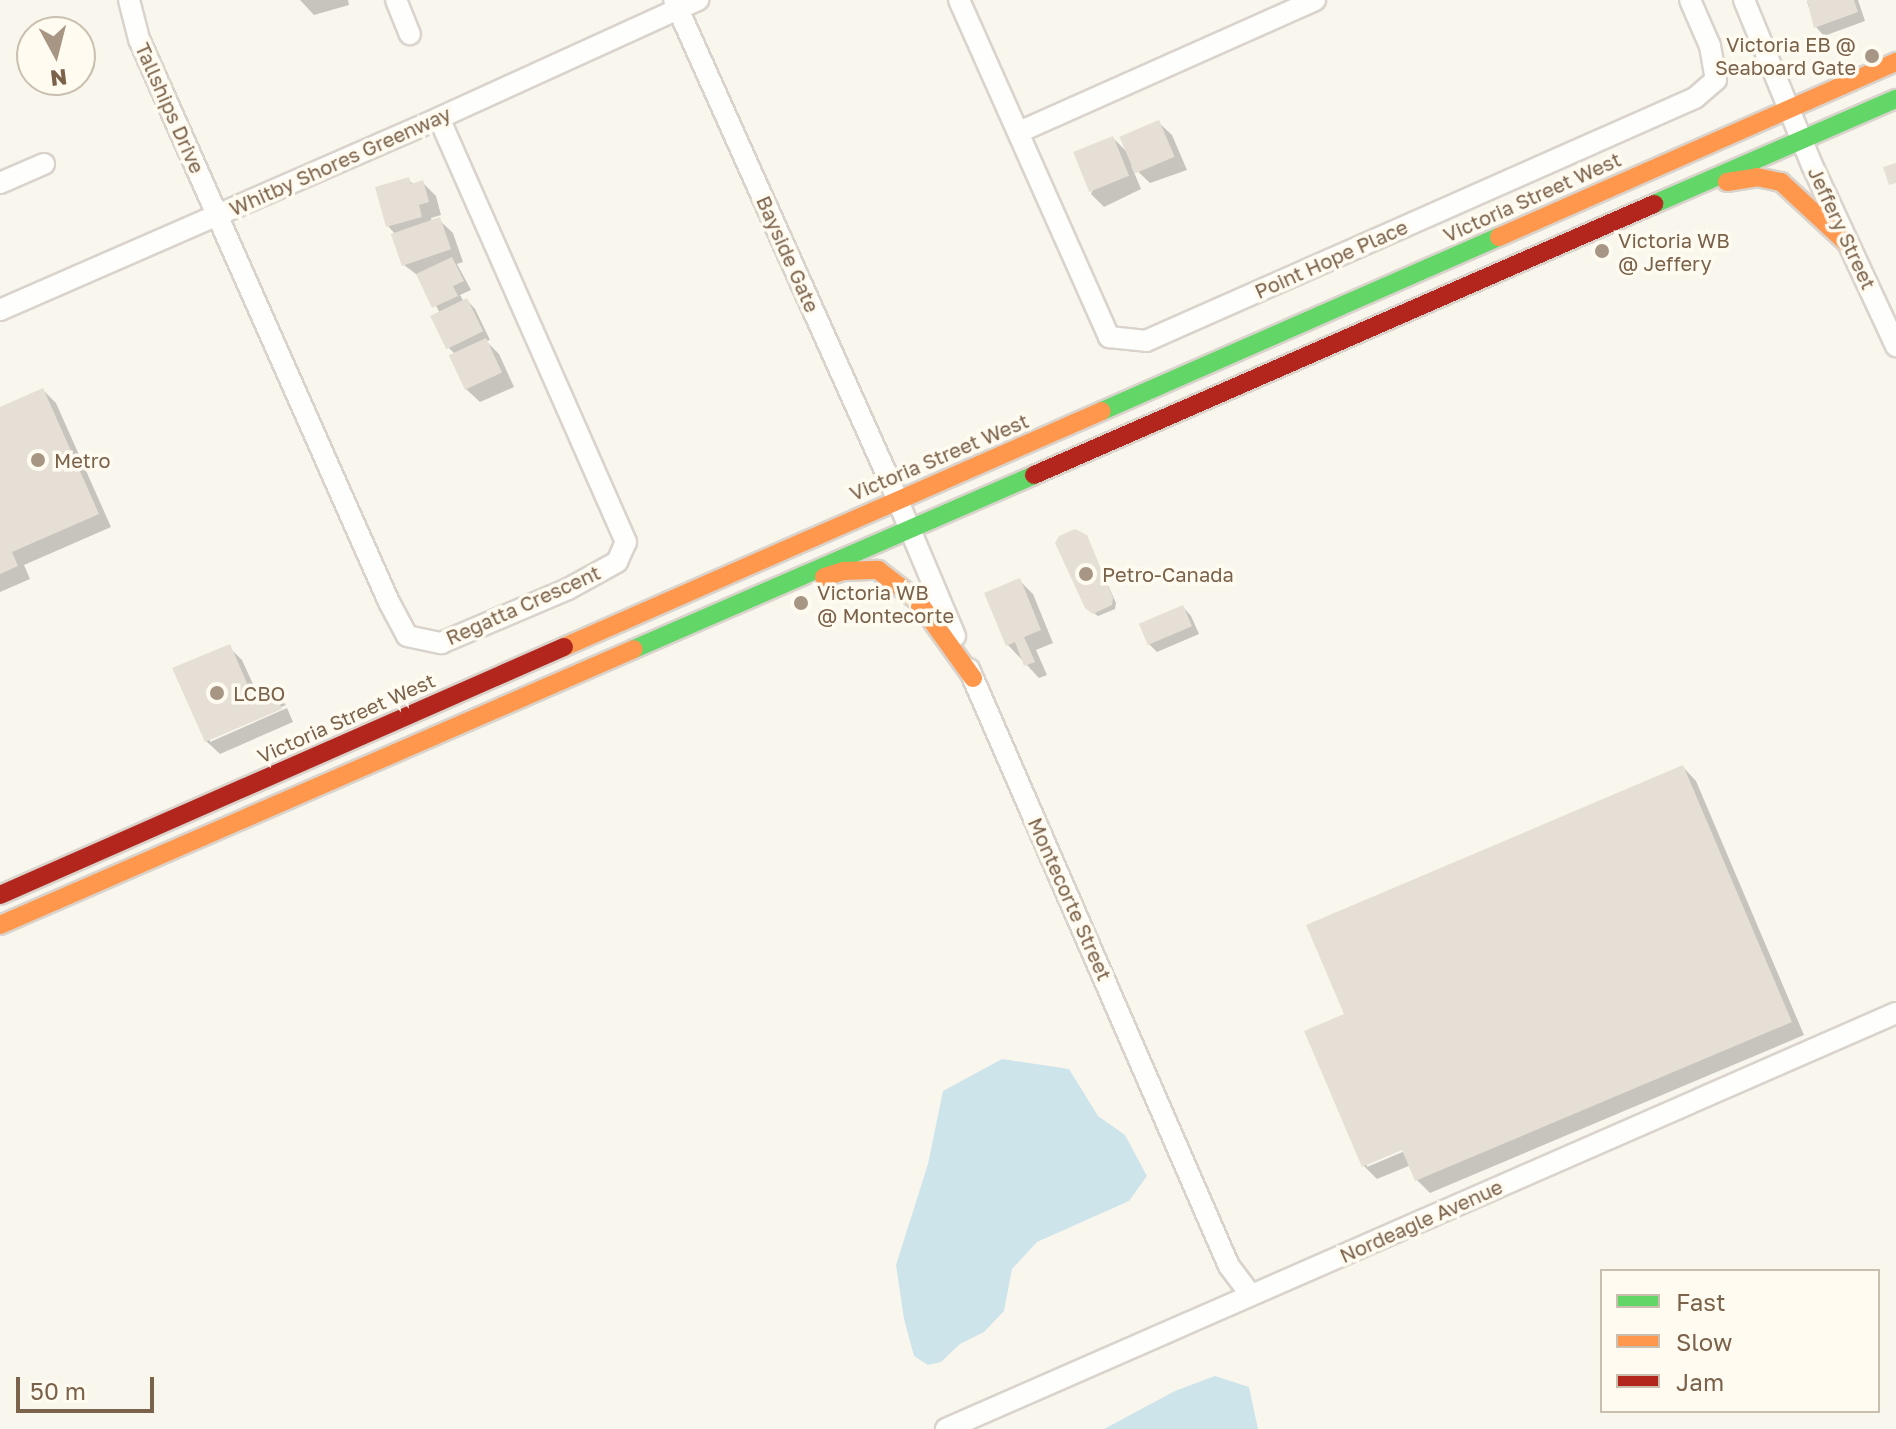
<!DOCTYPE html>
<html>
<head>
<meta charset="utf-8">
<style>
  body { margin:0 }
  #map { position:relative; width:1896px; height:1429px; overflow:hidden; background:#f9f6ee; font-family:"Golos Text",sans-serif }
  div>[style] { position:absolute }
  .water>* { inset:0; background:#cee4eb }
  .shadow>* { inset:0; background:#0003 }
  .building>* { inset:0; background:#e6dfd5; transform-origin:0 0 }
  .roads { filter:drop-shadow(2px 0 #d9d3cc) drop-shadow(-2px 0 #d9d3cc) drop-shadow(0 2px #d9d3cc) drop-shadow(0 -2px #d9d3cc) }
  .street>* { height:20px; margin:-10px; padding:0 10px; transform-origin:10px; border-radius:10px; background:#fefefc }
  .fast>* { height:18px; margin:-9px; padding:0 9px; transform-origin:9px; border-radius:9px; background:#63d668 }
  .slow>* { height:18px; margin:-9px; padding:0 9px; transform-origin:9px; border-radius:9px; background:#ff974d }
  .jam>* { height:18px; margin:-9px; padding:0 9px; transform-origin:9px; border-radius:9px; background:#b3261e }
  .dots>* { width:22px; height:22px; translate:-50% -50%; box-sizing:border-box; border:4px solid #fffbf1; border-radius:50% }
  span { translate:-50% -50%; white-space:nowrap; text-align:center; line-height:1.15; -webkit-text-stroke:7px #fffbf1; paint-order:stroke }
  .poi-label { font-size:20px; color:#7b624a }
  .right { translate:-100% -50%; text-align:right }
  .left { translate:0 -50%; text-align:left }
  .street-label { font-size:20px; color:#7b624a }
  .legend { position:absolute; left:1600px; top:1269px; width:280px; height:144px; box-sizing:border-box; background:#fffbf1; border:2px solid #cabeae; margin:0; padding:10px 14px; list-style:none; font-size:24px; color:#7b624a }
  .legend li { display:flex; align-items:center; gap:16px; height:40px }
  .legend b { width:40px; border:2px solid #cabeae }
  .north { position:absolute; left:16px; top:16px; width:80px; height:80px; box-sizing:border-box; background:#fffbf1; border:2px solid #cabeae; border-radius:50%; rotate:173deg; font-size:22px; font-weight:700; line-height:32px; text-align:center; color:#7b624a }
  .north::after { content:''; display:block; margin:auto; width:28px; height:36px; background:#a79683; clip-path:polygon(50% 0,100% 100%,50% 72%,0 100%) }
  .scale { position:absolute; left:16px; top:1377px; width:138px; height:36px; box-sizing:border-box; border:4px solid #7b624a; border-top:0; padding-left:10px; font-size:24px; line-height:28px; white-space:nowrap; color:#7b624a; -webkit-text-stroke:6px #fffbf1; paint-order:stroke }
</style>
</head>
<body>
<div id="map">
  <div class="water">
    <div style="clip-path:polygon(1002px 1059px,1069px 1069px,1098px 1116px,1125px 1135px,1147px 1176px,1129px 1201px,1037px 1242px,1012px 1269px,1004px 1311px,984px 1332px,960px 1344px,941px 1362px,928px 1365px,914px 1356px,904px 1319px,896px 1265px,928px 1164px,943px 1091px)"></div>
    <div style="clip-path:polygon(1215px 1376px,1249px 1387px,1258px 1429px,1104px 1429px,1175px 1391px)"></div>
  </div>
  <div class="shadow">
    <div style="clip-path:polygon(300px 0,348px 0,349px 5px,314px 15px)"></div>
    <div style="clip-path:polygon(1813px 0,1858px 0,1865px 21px,1824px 36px,1816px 27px,1807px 2px)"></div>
    <div style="clip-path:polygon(1158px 122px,1172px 135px,1187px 170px,1150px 183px,1131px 165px,1141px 189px,1104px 207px,1091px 194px,1113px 138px,1129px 154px)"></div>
    <div style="clip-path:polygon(408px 179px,414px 185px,422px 182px,436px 196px,441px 215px,431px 218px,432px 222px,439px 220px,453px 233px,463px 262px,457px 264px,471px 290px,460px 295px,464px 302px,467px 300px,475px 309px,490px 340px,486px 341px,499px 354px,514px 387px,480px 402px,466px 389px,455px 354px,448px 347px,440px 313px,420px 277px,404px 265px,396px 235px,388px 226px)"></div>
    <div style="clip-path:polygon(43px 390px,56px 403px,111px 527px,24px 565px,30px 579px,0 592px,0 409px)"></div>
    <div style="clip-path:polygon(1086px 536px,1116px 603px,1115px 609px,1098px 616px,1091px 611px)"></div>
    <div style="clip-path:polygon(1020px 581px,1033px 594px,1053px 643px,1036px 650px,1047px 675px,1039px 678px,1008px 645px)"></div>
    <div style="clip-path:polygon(1183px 607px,1191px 616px,1199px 634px,1157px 652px,1148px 643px)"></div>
    <div style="clip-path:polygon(229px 647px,242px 660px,259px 697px,272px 691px,286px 705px,210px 738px,210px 742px,287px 708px,293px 722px,220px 754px,206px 741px)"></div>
    <div style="clip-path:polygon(evenodd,1683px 767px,1696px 781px,1804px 1035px,1430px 1193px,1417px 1180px,1411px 1165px,1377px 1179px,1364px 1166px,1346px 1015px,1683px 767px,1410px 1144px,1412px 1148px,1367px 1167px,1367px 1162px,1410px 1144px)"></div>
  </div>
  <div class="building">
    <div style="clip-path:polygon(1807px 0,1854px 0,1858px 12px,1814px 28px)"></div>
    <div style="left:1159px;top:120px;width:40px;height:43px;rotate:67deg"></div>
    <div style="left:1113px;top:136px;width:43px;height:43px;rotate:68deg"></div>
    <div style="clip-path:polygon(1896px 163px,1896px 183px,1889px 185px,1883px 167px)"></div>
    <div style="clip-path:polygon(409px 177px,411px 184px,423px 180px,429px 202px,419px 205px,422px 217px,386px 227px,375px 187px)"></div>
    <div style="left:440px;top:217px;width:34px;height:52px;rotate:71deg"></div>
    <div style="clip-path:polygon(452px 257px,464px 281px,453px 286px,458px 296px,432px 308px,416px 274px)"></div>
    <div style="left:467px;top:298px;width:37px;height:41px;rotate:64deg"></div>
    <div style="left:486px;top:338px;width:38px;height:41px;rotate:65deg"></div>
    <div style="clip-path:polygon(43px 388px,99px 514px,12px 552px,18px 566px,0 574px,0 407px)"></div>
    <div style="clip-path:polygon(1075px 529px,1087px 535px,1113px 598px,1112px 605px,1093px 614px,1085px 608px,1055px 543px,1059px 536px)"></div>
    <div style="clip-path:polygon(1020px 578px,1041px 630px,1024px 637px,1035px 662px,1024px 666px,1015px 642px,1006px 646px,984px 593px)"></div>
    <div style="left:1183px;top:605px;width:23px;height:48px;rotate:67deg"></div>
    <div style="clip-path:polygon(230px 644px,253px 697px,273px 688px,282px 709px,205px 742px,172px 668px)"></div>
    <div style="clip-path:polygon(1683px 765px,1792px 1022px,1415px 1181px,1402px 1150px,1362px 1167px,1304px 1031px,1344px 1014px,1306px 925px)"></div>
  </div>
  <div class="roads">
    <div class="street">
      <div style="left:129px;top:0;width:40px;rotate:75.6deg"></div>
      <div style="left:139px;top:39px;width:616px;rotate:66.06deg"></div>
      <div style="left:389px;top:602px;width:38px;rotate:62deg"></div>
      <div style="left:407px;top:636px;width:35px;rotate:12deg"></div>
      <div style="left:441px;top:643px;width:138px;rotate:-23deg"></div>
      <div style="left:568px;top:589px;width:56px;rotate:-28.9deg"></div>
      <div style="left:617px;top:562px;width:22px;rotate:-66deg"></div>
      <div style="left:626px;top:542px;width:463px;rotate:-113.8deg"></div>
      <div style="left:396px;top:0;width:37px;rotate:68deg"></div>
      <div style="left:674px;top:0;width:521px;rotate:65.85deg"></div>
      <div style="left:887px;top:475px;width:175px;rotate:67.1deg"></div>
      <div style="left:959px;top:0;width:369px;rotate:66deg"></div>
      <div style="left:1109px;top:337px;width:37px;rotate:6deg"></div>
      <div style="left:1146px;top:341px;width:600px;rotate:-23.88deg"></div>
      <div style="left:1695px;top:98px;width:28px;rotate:-41deg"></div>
      <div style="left:1716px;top:80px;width:35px;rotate:-100deg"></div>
      <div style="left:1710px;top:46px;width:50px;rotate:-113.5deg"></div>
      <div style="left:1744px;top:0;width:178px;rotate:67.6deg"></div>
      <div style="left:1812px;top:165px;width:200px;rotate:65.1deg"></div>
      <div style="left:1019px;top:132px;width:324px;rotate:-24deg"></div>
      <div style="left:0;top:183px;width:48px;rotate:-23.4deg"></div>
      <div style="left:0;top:310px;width:479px;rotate:-23.6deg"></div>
      <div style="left:439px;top:118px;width:285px;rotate:-24.5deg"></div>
      <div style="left:969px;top:669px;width:651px;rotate:66.47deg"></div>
      <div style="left:1229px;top:1266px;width:36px;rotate:53deg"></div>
      <div style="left:946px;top:1429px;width:1037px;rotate:-23.65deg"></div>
    </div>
    <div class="fast">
      <div style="left:1654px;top:204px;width:264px;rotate:-23.5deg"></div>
      <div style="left:1102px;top:411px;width:433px;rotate:-23.7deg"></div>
      <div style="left:634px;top:649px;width:436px;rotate:-23.5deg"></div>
    </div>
    <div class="slow">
      <div style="left:1727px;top:182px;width:30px;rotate:-9deg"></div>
      <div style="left:1757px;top:177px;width:25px;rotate:12deg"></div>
      <div style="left:1781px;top:182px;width:94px;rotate:42.8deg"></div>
      <div style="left:1499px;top:237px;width:434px;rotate:-23.8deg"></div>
      <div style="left:824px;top:577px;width:21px;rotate:-17deg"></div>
      <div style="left:844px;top:571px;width:34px;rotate:-2deg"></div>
      <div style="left:878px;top:570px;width:49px;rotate:37.6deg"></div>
      <div style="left:917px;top:600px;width:96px;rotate:54.3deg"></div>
      <div style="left:564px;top:647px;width:587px;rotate:-23.69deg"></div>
      <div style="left:0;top:925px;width:691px;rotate:-23.52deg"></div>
    </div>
    <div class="jam">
      <div style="left:1034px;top:475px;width:677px;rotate:-23.61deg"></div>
      <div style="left:0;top:895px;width:616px;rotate:-23.74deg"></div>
    </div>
  </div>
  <div class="dots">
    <div style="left:1872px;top:56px;background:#a79683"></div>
    <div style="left:1602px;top:251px;background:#a79683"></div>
    <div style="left:38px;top:460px;background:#a79683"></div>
    <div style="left:1086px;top:574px;background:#a79683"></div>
    <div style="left:801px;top:603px;background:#a79683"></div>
    <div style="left:217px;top:693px;background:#a79683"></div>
  </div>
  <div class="poi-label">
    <span class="right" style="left:1856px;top:56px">Victoria EB @<br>Seaboard Gate</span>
    <span class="left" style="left:1618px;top:252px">Victoria WB<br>@ Jeffery</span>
    <span class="left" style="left:54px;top:460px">Metro</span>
    <span class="left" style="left:1102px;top:574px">Petro-Canada</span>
    <span class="left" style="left:817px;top:604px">Victoria WB<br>@ Montecorte</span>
    <span class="left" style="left:233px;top:693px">LCBO</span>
  </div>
  <div class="street-label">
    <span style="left:170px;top:108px;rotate:66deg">Tallships Drive</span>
    <span style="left:340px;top:161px;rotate:-24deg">Whitby Shores Greenway</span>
    <span style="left:1532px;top:197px;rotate:-24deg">Victoria Street West</span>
    <span style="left:1842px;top:228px;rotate:65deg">Jeffery Street</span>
    <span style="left:788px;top:254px;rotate:66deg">Bayside Gate</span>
    <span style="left:1331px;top:259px;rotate:-24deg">Point Hope Place</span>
    <span style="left:939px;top:457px;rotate:-23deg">Victoria Street West</span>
    <span style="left:523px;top:605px;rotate:-24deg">Regatta Crescent</span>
    <span style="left:346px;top:718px;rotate:-24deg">Victoria Street West</span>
    <span style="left:1070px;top:899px;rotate:66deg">Montecorte Street</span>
    <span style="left:1421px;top:1221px;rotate:-24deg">Nordeagle Avenue</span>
  </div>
  <ul class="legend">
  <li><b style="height:10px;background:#63d668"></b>Fast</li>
  <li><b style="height:10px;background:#ff974d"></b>Slow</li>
  <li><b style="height:10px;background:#b3261e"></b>Jam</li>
  </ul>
  <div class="north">N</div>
  <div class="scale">50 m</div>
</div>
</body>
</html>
